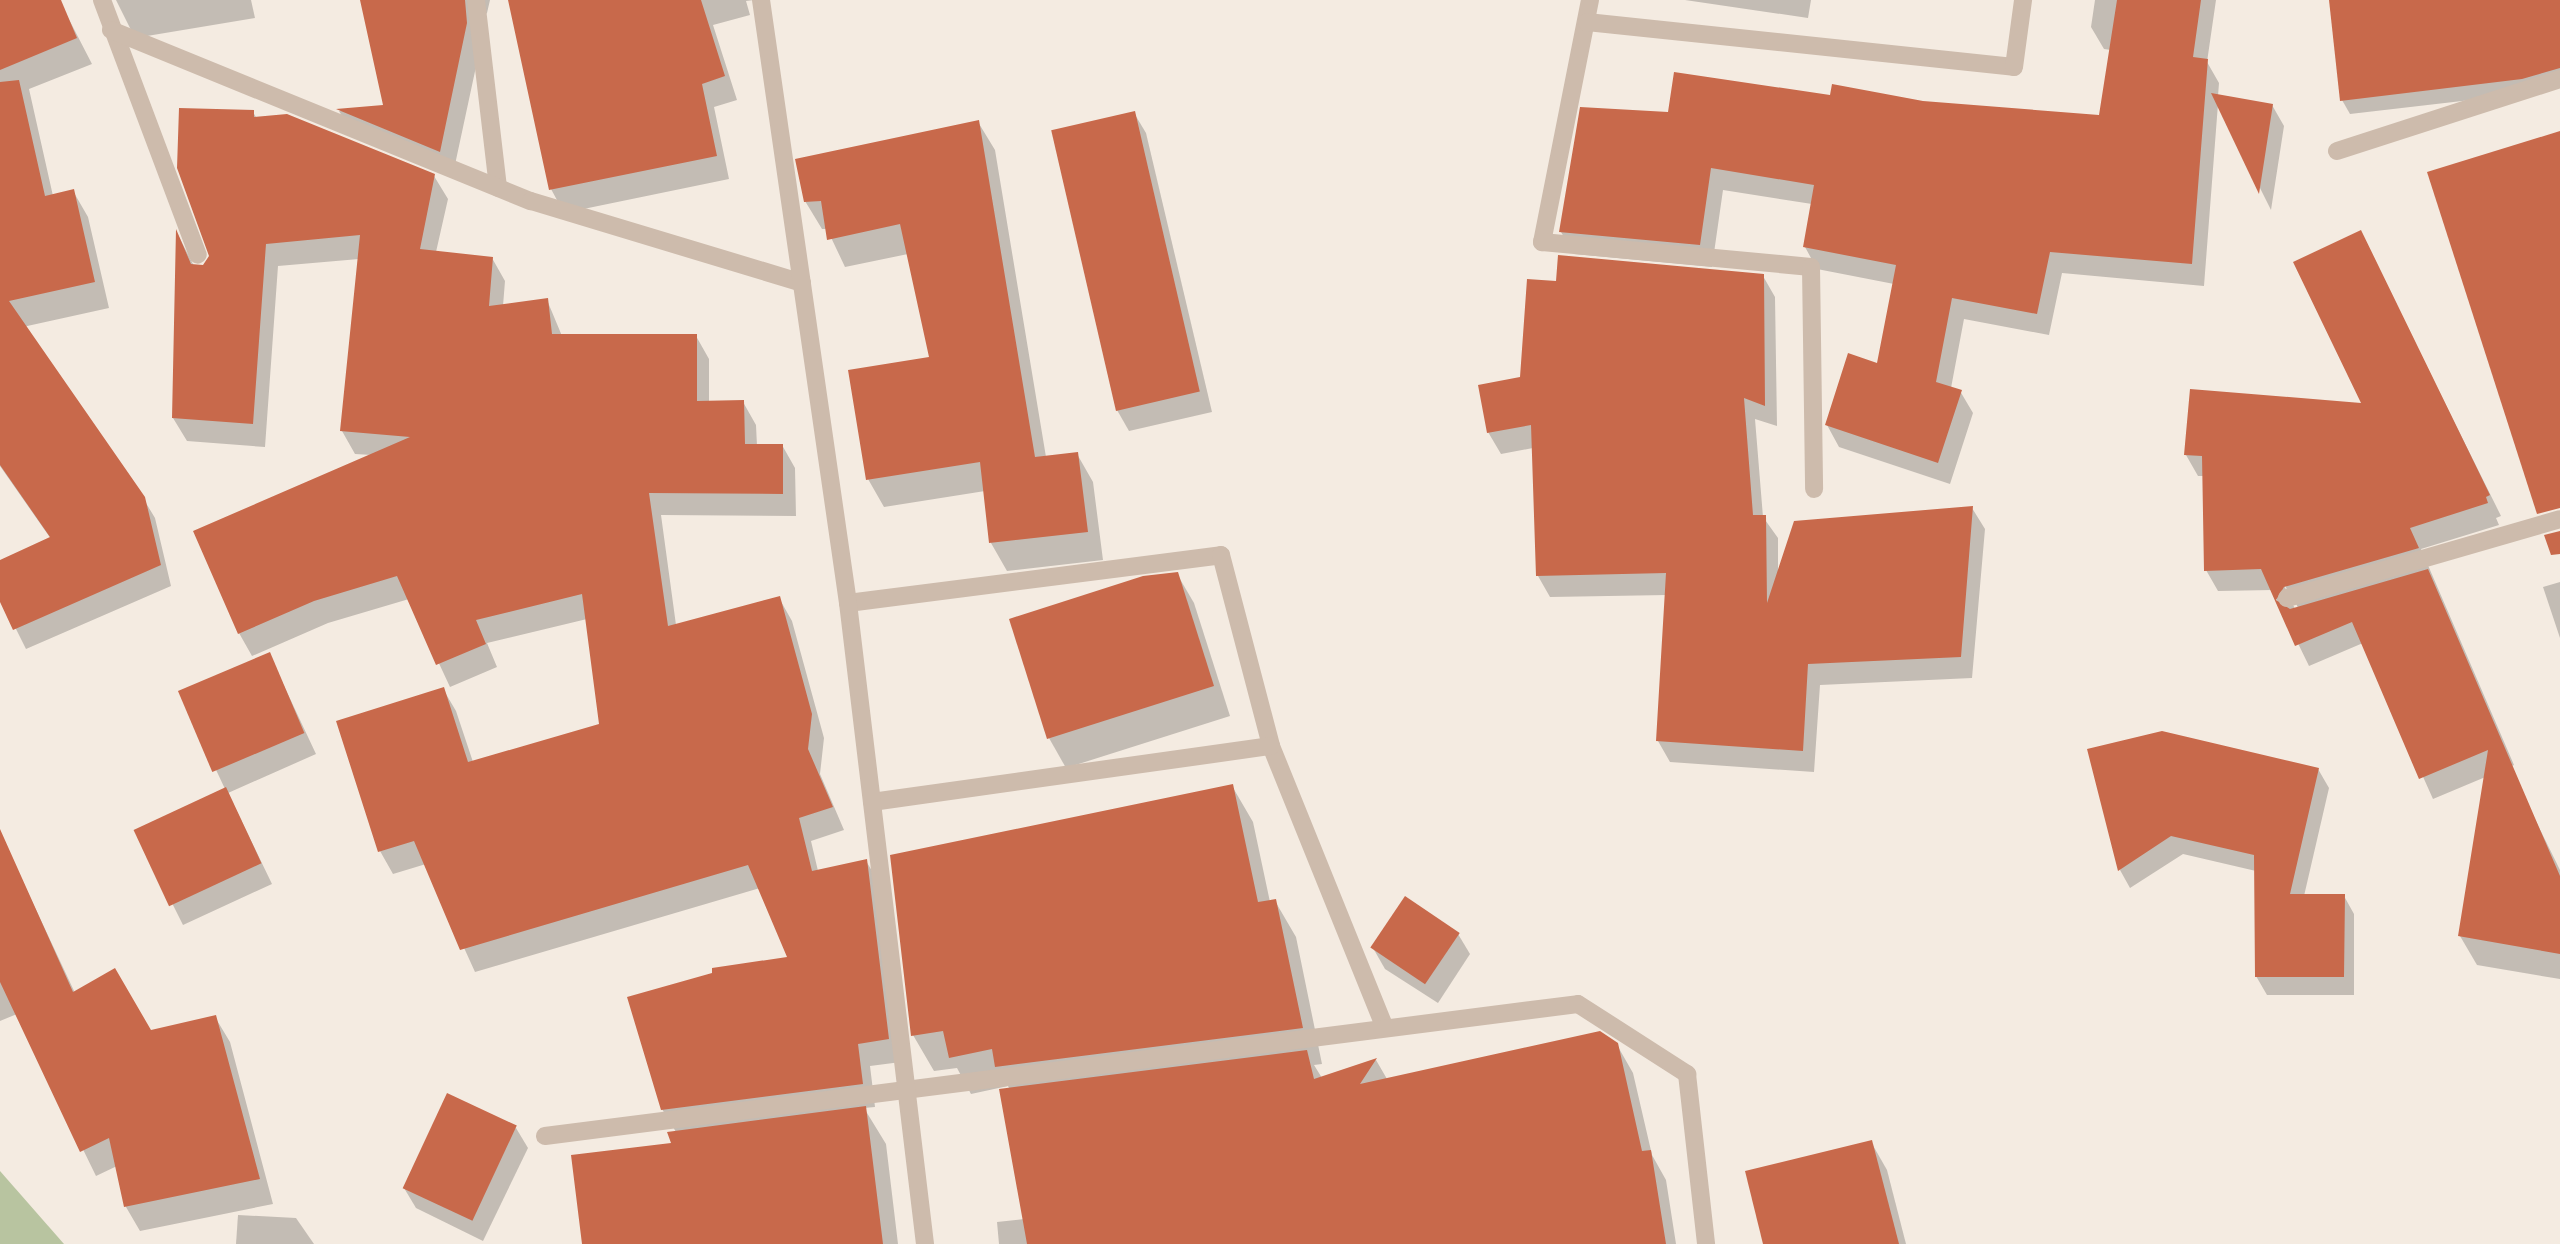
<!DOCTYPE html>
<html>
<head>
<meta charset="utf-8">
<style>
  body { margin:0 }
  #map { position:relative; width:2560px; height:1244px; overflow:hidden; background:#f4ebe1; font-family:"Exo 2",sans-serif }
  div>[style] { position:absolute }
  .green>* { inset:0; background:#b8c4a0 }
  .shadow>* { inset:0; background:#0003 }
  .building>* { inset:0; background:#c8694b; transform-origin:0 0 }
  .minor>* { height:18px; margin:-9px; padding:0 9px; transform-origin:9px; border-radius:9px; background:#cdbbac }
  .tertiary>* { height:18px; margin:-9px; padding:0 9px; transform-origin:9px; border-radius:9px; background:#cdbbac }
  span { translate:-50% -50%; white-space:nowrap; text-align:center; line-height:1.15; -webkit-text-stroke:5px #fbf5ee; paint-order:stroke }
</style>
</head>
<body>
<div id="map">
  <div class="green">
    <div style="clip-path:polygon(0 1171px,64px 1244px,0 1244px)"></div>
  </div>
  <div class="shadow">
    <div style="clip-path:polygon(0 0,59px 0,92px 64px,29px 89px,53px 196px,73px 191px,88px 217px,109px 308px,0 332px)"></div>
    <div style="clip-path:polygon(116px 0,251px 0,255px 18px,135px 38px)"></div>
    <div style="clip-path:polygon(361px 0,490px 0,487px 13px,478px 20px,480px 48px,453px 174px,352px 133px,339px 111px,385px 107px)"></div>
    <div style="clip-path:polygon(510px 0,754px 0,746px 1px,750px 15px,713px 25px,737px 100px,714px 107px,729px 179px,564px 213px,551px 189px)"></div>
    <div style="clip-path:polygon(1685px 0,1811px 0,1808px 18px)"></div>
    <div style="clip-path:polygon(2095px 0,2216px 0,2207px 62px,2219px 83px,2218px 96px,2272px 105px,2284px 126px,2271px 210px,2218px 104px,2204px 286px,2062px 273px,2049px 335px,1964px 319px,1951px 388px,1960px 391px,1973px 413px,1950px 484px,1839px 447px,1827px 425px,1879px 365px,1894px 284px,1817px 269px,1805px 247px,1812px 204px,1723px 190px,1712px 267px,1574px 254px,1561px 232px,1670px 114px,1832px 97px,2101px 117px,2111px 50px,2104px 49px,2091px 27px)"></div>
    <div style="clip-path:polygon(2331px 0,2560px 0,2560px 84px,2531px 93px,2350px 114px,2342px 100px)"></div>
    <div style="clip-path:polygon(253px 112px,257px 119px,434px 176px,448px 199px,436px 252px,492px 258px,505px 281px,503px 306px,547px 300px,562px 336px,696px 336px,709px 359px,709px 402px,743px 402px,756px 425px,757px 446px,782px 445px,795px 468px,796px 516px,661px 515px,676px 625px,779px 598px,792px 621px,824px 738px,820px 774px,844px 830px,811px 841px,818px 871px,866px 861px,880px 884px,901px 1062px,870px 1066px,875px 1107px,864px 1108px,886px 1144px,898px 1244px,584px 1244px,673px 1145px,676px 1132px,662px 1109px,789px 958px,760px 888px,475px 972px,426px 864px,393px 874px,380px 851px,443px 689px,456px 711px,473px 762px,601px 725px,587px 619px,487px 643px,497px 667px,450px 687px,409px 599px,328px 623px,252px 656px,239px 633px,372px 455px,355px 454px,342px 431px,359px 259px,278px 266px,265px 447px,187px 441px,173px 418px,178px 235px,194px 266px,203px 267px,211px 256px)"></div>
    <div style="clip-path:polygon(1134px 113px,1146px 133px,1212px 412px,1129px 431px,1117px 410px)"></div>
    <div style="clip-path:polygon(978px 122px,995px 150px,1046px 457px,1077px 454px,1093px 482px,1103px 560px,1007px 571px,991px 543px,985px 491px,884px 507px,868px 479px,931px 359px,908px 254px,845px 267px,827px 229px,822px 229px,805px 201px)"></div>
    <div style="clip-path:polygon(evenodd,2360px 232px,2501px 516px,2496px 518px,2499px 525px,2421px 549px,2514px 765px,2433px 799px,2363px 643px,2309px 666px,2272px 590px,2218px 591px,2206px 570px,2204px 476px,2198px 476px,2186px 455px,2364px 405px,2360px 232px,2281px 579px,2299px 609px,2295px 609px,2281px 579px)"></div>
    <div style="clip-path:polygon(1763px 276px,1775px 297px,1777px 426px,1755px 419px,1763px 517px,1778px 538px,1778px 572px,1972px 508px,1985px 529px,1972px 678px,1820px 685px,1814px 772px,1670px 762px,1658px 741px,1667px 595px,1550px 597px,1538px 576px,1533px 448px,1501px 454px,1488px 432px,1522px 379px,1558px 283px)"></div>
    <div style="clip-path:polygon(0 377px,143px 498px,155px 518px,171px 586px,26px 649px,0 597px,0 562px,51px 539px,0 466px)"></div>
    <div style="clip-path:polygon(1177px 574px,1194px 603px,1230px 716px,1066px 768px,1049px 738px)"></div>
    <div style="clip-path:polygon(2560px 582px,2560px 638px,2543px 587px)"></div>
    <div style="clip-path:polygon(269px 654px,316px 754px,228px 793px,272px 884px,183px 925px,136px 831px,225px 789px,180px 693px)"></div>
    <div style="clip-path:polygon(2162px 733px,2318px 769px,2329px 788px,2304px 896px,2344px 896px,2354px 914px,2354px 995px,2267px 995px,2256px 976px,2256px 871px,2183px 854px,2130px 888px,2120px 870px)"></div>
    <div style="clip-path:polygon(1232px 786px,1253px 822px,1270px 902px,1275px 901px,1296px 937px,1322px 1064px,1314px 1065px,1322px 1078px,1376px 1060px,1387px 1079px,1617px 1045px,1633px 1073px,1652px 1155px,1666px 1180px,1676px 1244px,999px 1244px,997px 1222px,1024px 1219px,1010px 1090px,1008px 1086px,971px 1094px,957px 1068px,934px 1071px,913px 1035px)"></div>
    <div style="clip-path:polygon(2525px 799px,2560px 870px,2560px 979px,2477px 965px,2460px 936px)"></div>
    <div style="clip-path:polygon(0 833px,75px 993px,150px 1032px,215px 1017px,230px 1042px,273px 1204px,140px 1231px,126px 1207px,117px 1166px,96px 1176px,17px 1014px,0 1021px)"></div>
    <div style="clip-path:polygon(1458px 934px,1470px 954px,1438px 1003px,1385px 969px,1373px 948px)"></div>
    <div style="clip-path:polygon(516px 1128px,528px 1148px,483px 1241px,416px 1208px,404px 1188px)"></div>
    <div style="clip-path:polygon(1871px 1142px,1887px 1170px,1906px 1244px,1765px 1244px)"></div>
    <div style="clip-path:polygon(238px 1215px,296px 1218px,314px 1244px,236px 1244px)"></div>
  </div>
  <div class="building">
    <div style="clip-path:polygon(0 0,61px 0,77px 38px,0 70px)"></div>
    <div style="clip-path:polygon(360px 0,465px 0,467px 23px,440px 152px,336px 109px,383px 105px)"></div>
    <div style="clip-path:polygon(508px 0,701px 0,725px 76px,702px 84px,717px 156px,549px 190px)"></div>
    <div style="clip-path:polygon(2117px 0,2201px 0,2193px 57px,2208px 59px,2192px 264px,2050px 252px,2037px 314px,1952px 298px,1936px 382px,1962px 390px,1938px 463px,1825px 425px,1848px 353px,1877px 363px,1896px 265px,1803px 247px,1814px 185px,1711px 168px,1700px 245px,1559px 232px,1580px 107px,1668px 112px,1674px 72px,1830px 95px,1832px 84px,1923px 101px,2099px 115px)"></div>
    <div style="clip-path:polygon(2329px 0,2560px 0,2560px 68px,2522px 79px,2340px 101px)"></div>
    <div style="clip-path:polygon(19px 80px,45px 196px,74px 189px,95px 282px,9px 301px,145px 497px,161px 565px,13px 630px,0 602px,0 560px,50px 537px,0 465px,0 82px)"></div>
    <div style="clip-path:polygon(2211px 93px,2273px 104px,2259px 194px)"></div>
    <div style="clip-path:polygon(179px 108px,254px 110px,254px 117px,287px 114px,435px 174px,420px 249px,493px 257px,489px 306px,548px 298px,552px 334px,697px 334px,697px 401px,744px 400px,745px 444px,783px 444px,783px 494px,649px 493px,668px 626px,780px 596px,812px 714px,808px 749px,833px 807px,799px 818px,812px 871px,867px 859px,889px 1039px,858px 1044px,863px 1084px,661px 1110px,627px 997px,712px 973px,712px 968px,787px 957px,748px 865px,460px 950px,414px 841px,378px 852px,336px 721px,444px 687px,468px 762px,599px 724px,582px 594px,476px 620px,486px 644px,436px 665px,397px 576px,314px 601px,238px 634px,193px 531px,410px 437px,340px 431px,360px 235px,266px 244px,253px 424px,172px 418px,176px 229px,191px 264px,203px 265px,209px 256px,177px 168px)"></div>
    <div style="left:1135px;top:111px;width:288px;height:86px;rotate:77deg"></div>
    <div style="clip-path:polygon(979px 120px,1035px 457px,1078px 452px,1088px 532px,989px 543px,980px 462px,866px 480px,848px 370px,929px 357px,900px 224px,827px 240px,821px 201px,804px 202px,795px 159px)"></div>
    <div style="clip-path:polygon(2560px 131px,2560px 508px,2537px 514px,2427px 172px)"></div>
    <div style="clip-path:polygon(2361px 230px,2490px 495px,2486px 497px,2488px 503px,2410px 528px,2419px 548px,2284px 587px,2276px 600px,2290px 609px,2428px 569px,2560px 876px,2560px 954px,2458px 936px,2488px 750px,2419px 779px,2352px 622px,2295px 646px,2261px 569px,2204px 571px,2202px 456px,2184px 455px,2190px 389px,2361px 403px,2293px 262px)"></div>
    <div style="clip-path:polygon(1558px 255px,1764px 274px,1765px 406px,1744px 398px,1753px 515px,1766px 515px,1767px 603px,1794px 521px,1973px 506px,1961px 657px,1808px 664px,1803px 751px,1656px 741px,1666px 573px,1536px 576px,1531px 425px,1487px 433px,1478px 385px,1520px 377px,1527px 279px,1556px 281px)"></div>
    <div style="clip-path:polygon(2560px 531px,2560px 554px,2551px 555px,2544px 535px)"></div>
    <div style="clip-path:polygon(1178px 572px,1214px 686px,1047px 739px,1009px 619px,1143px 576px)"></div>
    <div style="left:270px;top:652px;width:88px;height:100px;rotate:67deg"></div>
    <div style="clip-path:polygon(2162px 731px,2319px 768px,2290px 894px,2345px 894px,2344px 977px,2255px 977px,2254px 855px,2171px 836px,2118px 871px,2087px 749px)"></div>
    <div style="clip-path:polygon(1233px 784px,1258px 902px,1276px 899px,1303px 1028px,995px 1067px,992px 1049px,949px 1058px,943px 1031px,911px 1036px,890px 855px)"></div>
    <div style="left:226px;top:787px;width:84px;height:102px;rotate:65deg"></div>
    <div style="clip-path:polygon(0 829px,73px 992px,115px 968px,151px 1030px,216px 1015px,260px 1179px,124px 1207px,109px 1138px,80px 1152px,0 982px)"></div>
    <div style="left:1405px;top:896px;width:66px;height:62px;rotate:34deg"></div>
    <div style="clip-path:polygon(1600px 1031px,1618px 1043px,1642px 1151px,1651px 1150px,1666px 1244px,1027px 1244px,999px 1089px,1307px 1050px,1314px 1079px,1377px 1058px,1360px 1084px)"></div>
    <div style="left:447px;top:1093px;width:77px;height:105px;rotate:25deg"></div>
    <div style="clip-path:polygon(866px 1106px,883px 1244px,582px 1244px,571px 1155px,671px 1143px,667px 1132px)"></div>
    <div style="clip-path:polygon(1872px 1140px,1899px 1244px,1763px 1244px,1745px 1171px)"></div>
  </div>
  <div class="minor">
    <div style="left:102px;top:0;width:272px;rotate:69.4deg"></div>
    <div style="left:476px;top:0;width:189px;rotate:83.3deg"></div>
    <div style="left:1590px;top:0;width:247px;rotate:101.2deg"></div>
    <div style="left:1542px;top:242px;width:270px;rotate:5.3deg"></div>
    <div style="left:1811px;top:267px;width:222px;rotate:89.2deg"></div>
    <div style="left:1587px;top:22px;width:429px;rotate:6deg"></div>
    <div style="left:2014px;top:67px;width:68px;rotate:-82.3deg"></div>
    <div style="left:111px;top:30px;width:453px;rotate:22.2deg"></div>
    <div style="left:531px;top:201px;width:283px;rotate:16.8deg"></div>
    <div style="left:2337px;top:151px;width:234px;rotate:-17.9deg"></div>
    <div style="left:2287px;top:598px;width:284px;rotate:-16.1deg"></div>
    <div style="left:848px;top:603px;width:376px;rotate:-7.3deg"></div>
    <div style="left:1221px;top:555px;width:197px;rotate:75.3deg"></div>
    <div style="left:1271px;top:746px;width:304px;rotate:68deg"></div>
    <div style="left:872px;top:802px;width:403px;rotate:-8deg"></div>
    <div style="left:545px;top:1136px;width:1041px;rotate:-7.28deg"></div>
    <div style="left:1578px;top:1004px;width:130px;rotate:32.7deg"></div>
    <div style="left:1687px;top:1074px;width:171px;rotate:83.6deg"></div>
  </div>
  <div class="tertiary">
    <div style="left:761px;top:0;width:609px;rotate:81.79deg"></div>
    <div style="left:848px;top:603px;width:646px;rotate:83.15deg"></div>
  </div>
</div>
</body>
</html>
